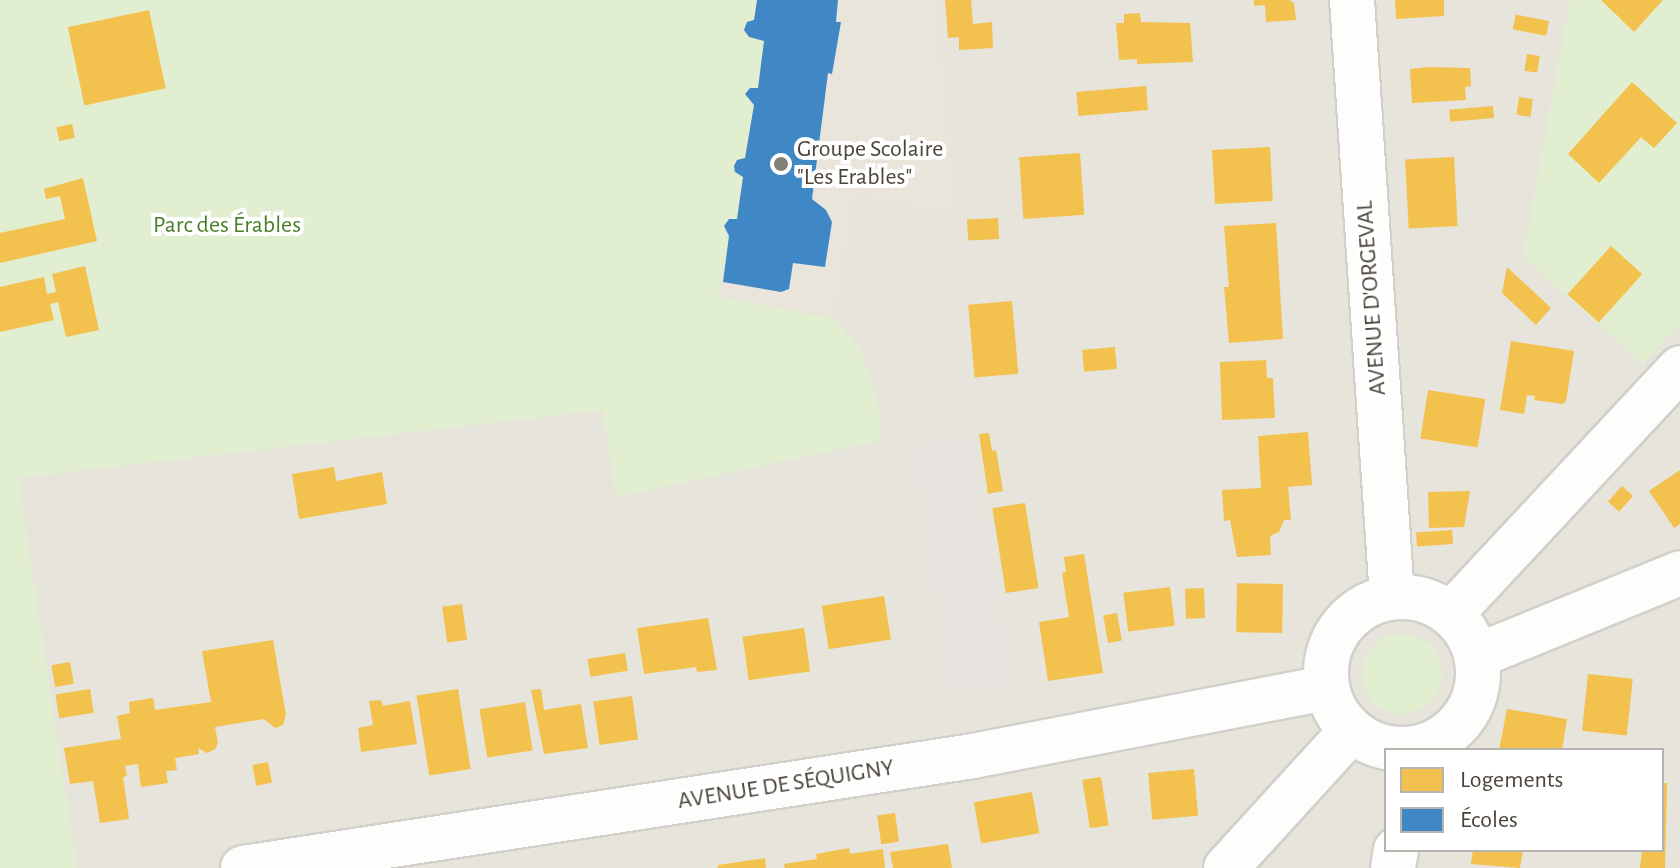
<!DOCTYPE html>
<html>
<head>
<meta charset="utf-8">
<style>
  body { margin:0 }
  #map { position:relative; width:1680px; height:868px; overflow:hidden; background:#f4f2ee; font-family:"Alegreya Sans",sans-serif }
  div>[style] { position:absolute }
  .residential>* { inset:0; background:#e7e4dc }
  .education>* { inset:0; background:#eae5da }
  .green>* { inset:0; background:#e1eecf }
  .round { border-radius:50% }
  .parking>* { inset:0; background:#e6e3df; transform-origin:0 0 }
  .homes>* { inset:0; background:#f2c14e; transform-origin:0 0 }
  .schools>* { inset:0; background:#3f88c5 }
  .roads { filter:drop-shadow(2px 0 #d2d0cb) drop-shadow(-2px 0 #d2d0cb) drop-shadow(0 2px #d2d0cb) drop-shadow(0 -2px #d2d0cb) }
  .minor>* { height:44px; margin:-22px; padding:0 22px; transform-origin:22px; border-radius:22px; background:#fdfdfc }
  .minor>.ring { margin:-22px; padding:0; box-sizing:content-box; background:none; border:44px solid #fdfdfc; border-radius:50% }
  .dots>* { width:22px; height:22px; translate:-50% -50%; box-sizing:border-box; border:4px solid #fff; border-radius:50% }
  span { translate:-50% -50%; white-space:nowrap; text-align:center; line-height:1.15; -webkit-text-stroke:8px #fff; paint-order:stroke }
  .poi-label { font-size:24px; color:#4b4439 }
  .left { translate:0 -50%; text-align:left }
  .park-label { font-size:24px; color:#4a7f2a }
  .street-label { font-size:24px; color:#4b4439 }
  .legend { position:absolute; left:1384px; top:748px; width:280px; height:104px; box-sizing:border-box; background:#fff; border:2px solid #b7b4b0; margin:0; padding:10px 14px; list-style:none; font-size:24px; color:#4b4439 }
  .legend li { display:flex; align-items:center; gap:16px; height:40px }
  .legend b { width:40px; border:2px solid #b7b4b0 }
</style>
</head>
<body>
<div id="map">
  <div class="residential">
    <div style="clip-path:polygon(evenodd,0 0,1680px 0,1680px 868px,0 868px,0 0,1386px 750px,1662px 750px,1662px 850px,1386px 850px,1386px 750px)"></div>
  </div>
  <div class="education">
    <div style="clip-path:polygon(627px 0,936px 0,956px 214px,855px 195px,834px 318px,794px 308px,746px 305px,695px 291px)"></div>
  </div>
  <div class="green">
    <div style="clip-path:polygon(0 0,757px 0,754px 20px,747px 22px,744px 30px,749px 37px,764px 41px,758px 88px,750px 88px,745px 94px,754px 105px,745px 158px,737px 160px,734px 166px,735px 172px,743px 177px,737px 219px,729px 219px,724px 226px,729px 236px,718px 297px,834px 318px,861px 351px,878px 403px,882px 440px,616px 497px,603px 410px,18px 478px,77px 868px,0 868px)"></div>
    <div style="clip-path:polygon(1570px 0,1680px 0,1680px 325px,1643px 364px,1523px 257px)"></div>
    <div class="round" style="left:1362px;top:634px;width:80px;height:80px"></div>
  </div>
  <div class="parking">
    <div style="left:972px;top:436px;width:253px;height:62px;rotate:81deg"></div>
  </div>
  <div class="homes">
    <div style="clip-path:polygon(945px 0,971px 0,973px 24px,992px 22px,993px 48px,959px 50px,959px 37px,948px 38px)"></div>
    <div style="clip-path:polygon(1254px 0,1289px 0,1294px 3px,1296px 20px,1266px 22px,1265px 5px,1254px 6px)"></div>
    <div style="clip-path:polygon(1395px 0,1444px 0,1444px 16px,1396px 19px)"></div>
    <div style="clip-path:polygon(1601px 0,1663px 0,1634px 32px)"></div>
    <div style="left:149px;top:10px;width:80px;height:83px;rotate:78deg"></div>
    <div style="clip-path:polygon(1140px 13px,1141px 22px,1190px 23px,1193px 62px,1137px 64px,1137px 59px,1119px 60px,1116px 23px,1124px 23px,1124px 14px)"></div>
    <div style="left:1549px;top:21px;width:15px;height:34px;rotate:101deg"></div>
    <div style="left:1527px;top:54px;width:13px;height:17px;rotate:9deg"></div>
    <div style="clip-path:polygon(1428px 67px,1470px 68px,1471px 86px,1465px 87px,1466px 100px,1412px 103px,1410px 69px)"></div>
    <div style="clip-path:polygon(1632px 82px,1677px 123px,1654px 148px,1641px 137px,1599px 183px,1568px 154px)"></div>
    <div style="left:1146px;top:86px;width:24px;height:70px;rotate:85deg"></div>
    <div style="left:1519px;top:97px;width:14px;height:18px;rotate:8deg"></div>
    <div style="left:1493px;top:106px;width:12px;height:44px;rotate:85deg"></div>
    <div style="left:72px;top:124px;width:14px;height:16px;rotate:78deg"></div>
    <div style="left:1270px;top:147px;width:54px;height:58px;rotate:87deg"></div>
    <div style="left:1080px;top:153px;width:62px;height:61px;rotate:86deg"></div>
    <div style="left:1454px;top:157px;width:69px;height:49px;rotate:87deg"></div>
    <div style="clip-path:polygon(83px 178px,97px 241px,0 263px,0 233px,65px 219px,60px 196px,46px 199px,44px 189px)"></div>
    <div style="left:998px;top:218px;width:21px;height:31px;rotate:87deg"></div>
    <div style="clip-path:polygon(1276px 223px,1283px 339px,1229px 343px,1224px 287px,1229px 287px,1224px 226px)"></div>
    <div style="left:1611px;top:246px;width:42px;height:65px;rotate:42deg"></div>
    <div style="clip-path:polygon(85px 266px,99px 330px,66px 337px,58px 302px,50px 304px,54px 320px,0 332px,0 287px,44px 277px,47px 294px,56px 292px,52px 274px)"></div>
    <div style="clip-path:polygon(1507px 267px,1551px 308px,1536px 325px,1502px 293px)"></div>
    <div style="left:1012px;top:301px;width:73px;height:44px;rotate:85deg"></div>
    <div style="clip-path:polygon(1511px 341px,1574px 351px,1566px 401px,1563px 404px,1534px 400px,1535px 396px,1527px 395px,1524px 414px,1500px 410px)"></div>
    <div style="left:1115px;top:347px;width:22px;height:33px;rotate:85deg"></div>
    <div style="clip-path:polygon(1266px 360px,1267px 378px,1273px 378px,1275px 418px,1222px 420px,1220px 362px)"></div>
    <div style="left:1428px;top:390px;width:58px;height:49px;rotate:9deg"></div>
    <div style="clip-path:polygon(1308px 432px,1312px 485px,1288px 487px,1291px 520px,1284px 520px,1279px 532px,1270px 536px,1271px 555px,1237px 557px,1230px 520px,1224px 521px,1222px 490px,1261px 488px,1258px 436px)"></div>
    <div style="clip-path:polygon(989px 433px,992px 451px,996px 450px,1003px 491px,988px 494px,979px 434px)"></div>
    <div style="clip-path:polygon(334px 467px,336px 481px,382px 472px,387px 504px,299px 519px,292px 474px)"></div>
    <div style="clip-path:polygon(1680px 470px,1680px 524px,1674px 528px,1649px 491px)"></div>
    <div style="left:1622px;top:486px;width:15px;height:21px;rotate:42deg"></div>
    <div style="clip-path:polygon(1470px 491px,1464px 527px,1429px 528px,1428px 492px)"></div>
    <div style="left:1025px;top:503px;width:86px;height:33px;rotate:81deg"></div>
    <div style="left:1452px;top:530px;width:14px;height:36px;rotate:86deg"></div>
    <div style="clip-path:polygon(1084px 554px,1103px 673px,1048px 681px,1039px 622px,1069px 617px,1062px 573px,1066px 572px,1064px 557px)"></div>
    <div style="left:1283px;top:584px;width:49px;height:46px;rotate:91deg"></div>
    <div style="left:1170px;top:587px;width:39px;height:47px;rotate:83deg"></div>
    <div style="left:1204px;top:588px;width:30px;height:19px;rotate:88deg"></div>
    <div style="left:884px;top:596px;width:44px;height:63px;rotate:81deg"></div>
    <div style="left:462px;top:604px;width:36px;height:20px;rotate:82deg"></div>
    <div style="left:1117px;top:613px;width:28px;height:14px;rotate:80deg"></div>
    <div style="clip-path:polygon(708px 618px,717px 670px,697px 672px,696px 667px,644px 674px,637px 628px)"></div>
    <div style="left:804px;top:628px;width:44px;height:62px;rotate:82deg"></div>
    <div style="clip-path:polygon(273px 640px,286px 715px,283px 725px,275px 728px,264px 719px,215px 727px,218px 743px,215px 749px,207px 753px,198px 748px,199px 754px,175px 758px,177px 770px,166px 771px,168px 783px,141px 787px,138px 764px,125px 766px,127px 776px,123px 777px,129px 819px,100px 823px,93px 781px,70px 784px,64px 748px,121px 739px,117px 716px,130px 713px,129px 702px,153px 698px,155px 710px,211px 702px,202px 651px)"></div>
    <div style="left:625px;top:653px;width:18px;height:38px;rotate:81deg"></div>
    <div style="left:70px;top:662px;width:22px;height:19px;rotate:80deg"></div>
    <div style="left:1588px;top:674px;width:45px;height:57px;rotate:6deg"></div>
    <div style="left:90px;top:689px;width:24px;height:35px;rotate:81deg"></div>
    <div style="left:458px;top:689px;width:81px;height:42px;rotate:81deg"></div>
    <div style="clip-path:polygon(541px 689px,544px 710px,581px 704px,588px 748px,544px 754px,531px 690px)"></div>
    <div style="left:632px;top:696px;width:44px;height:39px;rotate:82deg"></div>
    <div style="clip-path:polygon(381px 700px,383px 706px,410px 701px,417px 744px,361px 752px,358px 728px,373px 725px,369px 701px)"></div>
    <div style="left:525px;top:702px;width:49px;height:46px;rotate:81deg"></div>
    <div style="clip-path:polygon(1507px 709px,1567px 719px,1562px 750px,1499px 750px)"></div>
    <div style="left:268px;top:762px;width:21px;height:16px;rotate:79deg"></div>
    <div style="left:1194px;top:769px;width:47px;height:46px;rotate:85deg"></div>
    <div style="left:1101px;top:777px;width:49px;height:19px;rotate:81deg"></div>
    <div style="clip-path:polygon(1662px 783px,1667px 783px,1665px 868px,1640px 868px,1642px 850px,1662px 850px)"></div>
    <div style="left:1032px;top:792px;width:42px;height:59px;rotate:80deg"></div>
    <div style="left:895px;top:813px;width:29px;height:18px;rotate:82deg"></div>
    <div style="clip-path:polygon(948px 844px,952px 868px,893px 868px,890px 852px)"></div>
    <div style="clip-path:polygon(849px 848px,850px 854px,883px 849px,885px 868px,785px 868px,784px 864px,817px 859px,816px 854px)"></div>
    <div style="clip-path:polygon(1473px 850px,1523px 850px,1520px 868px,1471px 864px)"></div>
    <div style="clip-path:polygon(765px 858px,766px 868px,718px 868px,718px 865px)"></div>
  </div>
  <div class="schools">
    <div style="clip-path:polygon(757px 0,838px 0,836px 22px,841px 22px,832px 74px,828px 73px,812px 199px,826px 210px,832px 222px,825px 267px,793px 263px,789px 289px,781px 292px,723px 282px,729px 236px,724px 226px,729px 219px,737px 219px,743px 177px,735px 172px,734px 166px,737px 160px,745px 158px,754px 105px,745px 94px,750px 88px,758px 88px,764px 41px,749px 37px,744px 30px,747px 22px,754px 20px)"></div>
  </div>
  <div class="roads">
    <div class="minor">
      <div style="left:1352px;top:0;width:598px;rotate:86.17deg"></div>
      <div class="ring" style="left:1326px;top:597px;width:108px;height:108px"></div>
      <div style="left:1451px;top:614px;width:336px;rotate:-47deg"></div>
      <div style="left:1477px;top:656px;width:219px;rotate:-22.2deg"></div>
      <div style="left:243px;top:868px;width:739px;rotate:-8.72deg"></div>
      <div style="left:973px;top:756px;width:359px;rotate:-10.9deg"></div>
      <div style="left:1226px;top:868px;width:185px;rotate:-47.6deg"></div>
      <div style="left:1393px;top:868px;width:18px;rotate:-81deg"></div>
    </div>
  </div>
  <div class="dots">
    <div style="left:781px;top:164px;background:#868178"></div>
  </div>
  <div class="poi-label">
    <span class="left" style="left:797px;top:164px">Groupe Scolaire<br>"Les Erables"</span>
  </div>
  <div class="park-label">
    <span style="left:227px;top:226px">Parc des Érables</span>
  </div>
  <div class="street-label">
    <span style="left:1372px;top:298px;rotate:-94deg">AVENUE D'ORGEVAL</span>
    <span style="left:786px;top:785px;rotate:-9deg">AVENUE DE SÉQUIGNY</span>
  </div>
  <ul class="legend">
  <li><b style="height:22px;background:#f2c14e"></b>Logements</li>
  <li><b style="height:22px;background:#3f88c5"></b>Écoles</li>
  </ul>
</div>
</body>
</html>
